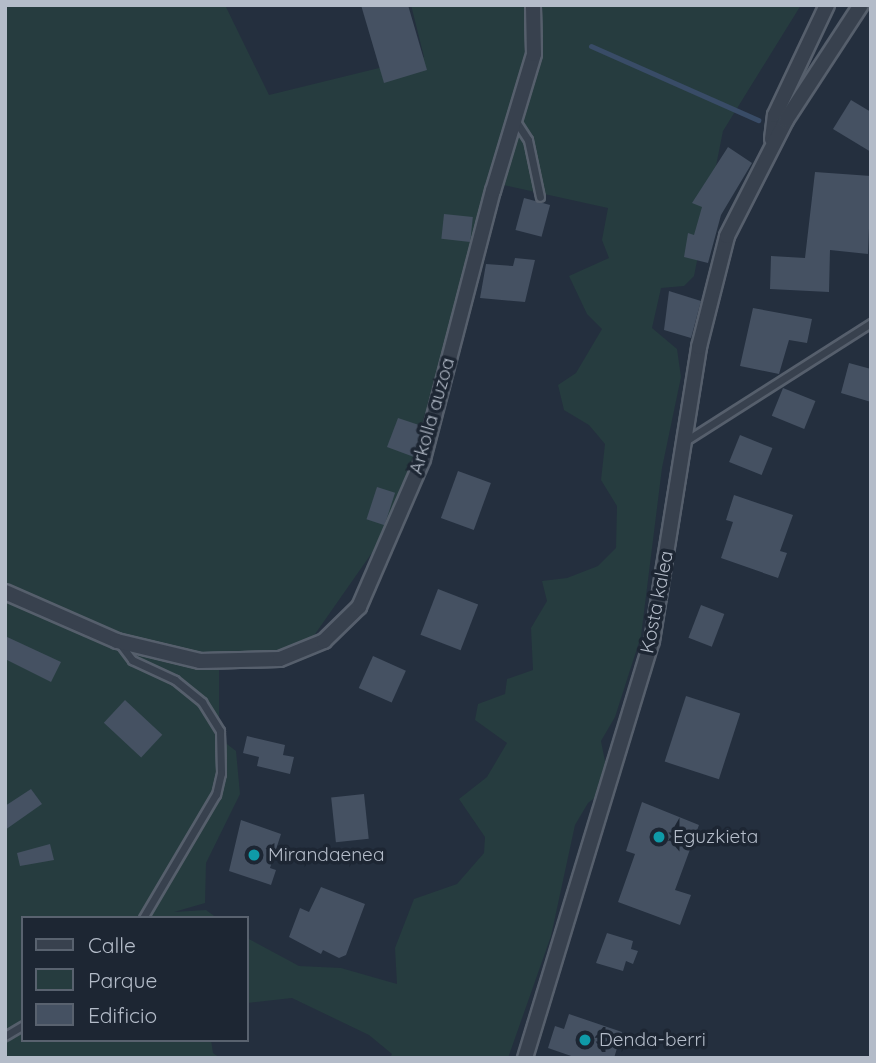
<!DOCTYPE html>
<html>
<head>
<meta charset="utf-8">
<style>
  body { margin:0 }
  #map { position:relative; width:876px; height:1063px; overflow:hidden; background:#242f3e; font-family:Quicksand,sans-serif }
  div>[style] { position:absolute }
  .green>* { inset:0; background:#263c3f }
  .stream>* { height:5px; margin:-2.5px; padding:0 2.5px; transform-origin:2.5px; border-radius:2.5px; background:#394c67 }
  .building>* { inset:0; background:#455162; transform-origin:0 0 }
  .roads { filter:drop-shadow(2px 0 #565f6c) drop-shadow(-2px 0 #565f6c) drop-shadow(0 2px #565f6c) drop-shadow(0 -2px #565f6c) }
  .lane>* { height:7px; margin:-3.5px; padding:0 3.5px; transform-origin:3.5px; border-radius:3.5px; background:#38414e }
  .street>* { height:14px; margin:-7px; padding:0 7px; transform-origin:7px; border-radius:7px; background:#38414e }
  .dots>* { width:19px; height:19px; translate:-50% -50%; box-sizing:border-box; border:4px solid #1d2633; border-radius:50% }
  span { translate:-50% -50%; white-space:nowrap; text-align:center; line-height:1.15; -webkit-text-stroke:7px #1d2633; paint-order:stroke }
  .street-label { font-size:19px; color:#b4bcc9 }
  .poi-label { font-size:19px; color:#b4bcc9 }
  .left { translate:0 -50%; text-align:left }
  .frame { position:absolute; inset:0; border:7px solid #b4bcc9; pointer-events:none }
  .legend { position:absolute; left:21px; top:916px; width:228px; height:126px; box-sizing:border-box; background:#1d2633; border:2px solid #59626f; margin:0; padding:9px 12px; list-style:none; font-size:21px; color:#b4bcc9 }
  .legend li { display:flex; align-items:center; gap:14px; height:35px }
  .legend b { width:35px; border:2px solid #59626f }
</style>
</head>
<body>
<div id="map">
  <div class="green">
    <div style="clip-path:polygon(5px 5px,225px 5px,269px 95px,424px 57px,411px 5px,801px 5px,723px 131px,694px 276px,684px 286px,661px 288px,652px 328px,677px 349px,681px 377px,662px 468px,641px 636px,615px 717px,601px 741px,610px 786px,588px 803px,575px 825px,551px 936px,508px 1058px,390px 1058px,392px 1054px,369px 1035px,292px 998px,247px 1003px,247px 938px,299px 966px,341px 968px,397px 984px,395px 948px,414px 899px,457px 884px,484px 853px,485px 837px,459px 799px,487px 777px,507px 743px,475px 720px,478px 704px,505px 694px,507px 679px,533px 670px,531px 628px,547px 601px,542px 581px,567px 578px,598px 566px,616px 548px,617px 506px,601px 480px,605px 444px,589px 425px,564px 410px,558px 385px,576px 373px,602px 329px,587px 314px,569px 276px,609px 258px,602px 240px,608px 208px,499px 184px,423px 459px,376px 547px,306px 647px,219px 659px,219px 738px,236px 751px,240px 794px,206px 863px,205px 903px,174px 912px,206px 910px,217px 918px,23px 918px,23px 1040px,211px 1040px,213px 1053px,220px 1058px,5px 1058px)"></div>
  </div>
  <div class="stream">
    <div style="left:591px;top:46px;width:183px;rotate:23.9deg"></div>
  </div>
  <div class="building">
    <div style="clip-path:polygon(361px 5px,408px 5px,427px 70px,384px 83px)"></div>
    <div style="clip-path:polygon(851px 100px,871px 112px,871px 152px,833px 129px)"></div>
    <div style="clip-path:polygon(728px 147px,752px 163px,721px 215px,708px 263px,684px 257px,688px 233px,694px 235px,702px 207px,692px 203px)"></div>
    <div style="clip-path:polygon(815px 172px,871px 176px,868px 254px,830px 250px,829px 292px,770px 289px,771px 256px,805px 258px)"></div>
    <div style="left:524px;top:198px;width:27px;height:33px;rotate:15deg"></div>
    <div style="left:444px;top:214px;width:29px;height:25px;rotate:6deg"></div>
    <div style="clip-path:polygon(515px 258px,535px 260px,525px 302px,480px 298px,486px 264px,513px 266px)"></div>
    <div style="clip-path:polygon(669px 291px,701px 301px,691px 338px,664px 330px)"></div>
    <div style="clip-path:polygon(753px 308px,812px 319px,807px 343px,789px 340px,779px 374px,740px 366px)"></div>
    <div style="clip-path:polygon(849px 363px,871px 369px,871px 402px,841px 393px)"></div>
    <div style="left:783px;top:388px;width:35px;height:30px;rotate:22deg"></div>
    <div style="clip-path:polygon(398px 418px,422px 426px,414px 457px,387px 447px)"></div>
    <div style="left:740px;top:435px;width:35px;height:29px;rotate:22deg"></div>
    <div style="left:458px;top:471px;width:35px;height:50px;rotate:20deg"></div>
    <div style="left:377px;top:487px;width:19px;height:34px;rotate:18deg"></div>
    <div style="clip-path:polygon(734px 495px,793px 515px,780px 551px,787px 553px,778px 578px,721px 558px,733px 522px,726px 520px)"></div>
    <div style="left:438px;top:589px;width:43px;height:49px;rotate:21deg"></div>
    <div style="left:701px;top:605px;width:25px;height:35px;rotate:21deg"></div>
    <div style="clip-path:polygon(5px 636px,61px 662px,51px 682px,5px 659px)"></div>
    <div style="left:373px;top:656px;width:36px;height:35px;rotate:24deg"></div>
    <div style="left:686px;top:696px;width:57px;height:69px;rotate:18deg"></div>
    <div style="left:125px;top:700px;width:51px;height:31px;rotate:43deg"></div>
    <div style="clip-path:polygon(247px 736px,285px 745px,283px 755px,294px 757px,290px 774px,257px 766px,259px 757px,243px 753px)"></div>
    <div style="clip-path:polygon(31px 789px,42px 804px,5px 830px,5px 806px)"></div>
    <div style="left:364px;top:794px;width:45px;height:33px;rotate:84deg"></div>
    <div style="clip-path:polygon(642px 802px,699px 825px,675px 890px,691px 895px,680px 925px,618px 902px,635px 854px,626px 851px)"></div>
    <div style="clip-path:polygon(241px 820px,281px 834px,270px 868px,276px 870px,271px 885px,229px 871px)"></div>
    <div style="clip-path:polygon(50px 844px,54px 860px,20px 866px,17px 853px)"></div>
    <div style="clip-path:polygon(321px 887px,365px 904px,346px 955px,339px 958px,323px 950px,321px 954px,289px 937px,300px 908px,309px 912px)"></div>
    <div style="clip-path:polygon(607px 933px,633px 941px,631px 949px,638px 951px,633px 964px,626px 961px,623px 971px,596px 963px)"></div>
    <div style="clip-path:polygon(569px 1014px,622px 1032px,614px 1058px,577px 1058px,548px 1048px,555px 1026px,564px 1029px)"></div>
  </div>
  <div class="roads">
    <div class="lane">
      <div style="left:517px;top:123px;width:20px;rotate:57deg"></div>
      <div style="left:528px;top:140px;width:58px;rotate:78.1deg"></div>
      <div style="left:684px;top:442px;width:222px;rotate:-32.5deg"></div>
      <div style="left:120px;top:644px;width:20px;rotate:53deg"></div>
      <div style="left:132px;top:660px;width:47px;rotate:24.9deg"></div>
      <div style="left:175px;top:680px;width:35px;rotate:39deg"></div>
      <div style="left:202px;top:702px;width:34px;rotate:58deg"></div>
      <div style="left:220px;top:731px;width:42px;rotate:88.6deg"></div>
      <div style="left:221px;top:773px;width:22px;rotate:103deg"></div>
      <div style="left:216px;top:794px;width:144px;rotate:120.5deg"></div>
      <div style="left:5px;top:1036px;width:21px;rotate:-31deg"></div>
    </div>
    <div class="street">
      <div style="left:772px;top:139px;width:24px;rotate:-83deg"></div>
      <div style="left:775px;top:115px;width:122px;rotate:-64.7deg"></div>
      <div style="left:5px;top:592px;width:122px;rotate:23.6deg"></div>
      <div style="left:117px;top:641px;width:85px;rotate:13.5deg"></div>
      <div style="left:200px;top:661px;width:80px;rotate:-1.4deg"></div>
      <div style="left:280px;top:659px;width:48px;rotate:-22.2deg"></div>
      <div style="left:324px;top:641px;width:49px;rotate:-44.2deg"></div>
      <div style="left:359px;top:607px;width:161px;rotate:-66.6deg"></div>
      <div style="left:423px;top:459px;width:277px;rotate:-75.4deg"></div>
      <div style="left:493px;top:191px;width:143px;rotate:-73.3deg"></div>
      <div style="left:534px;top:54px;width:49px;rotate:-91.2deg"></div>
      <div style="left:525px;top:1058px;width:436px;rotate:-73.1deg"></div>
      <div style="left:652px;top:641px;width:298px;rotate:-80.9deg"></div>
      <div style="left:699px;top:347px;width:114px;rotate:-75.8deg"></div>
      <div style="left:727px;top:236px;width:130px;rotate:-63deg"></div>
      <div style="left:786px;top:120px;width:137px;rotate:-56.9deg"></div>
    </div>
  </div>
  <div class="dots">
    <div style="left:659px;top:837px;background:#0f9aa8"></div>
    <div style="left:254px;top:855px;background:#0f9aa8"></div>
    <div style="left:585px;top:1040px;background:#0f9aa8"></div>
  </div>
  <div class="street-label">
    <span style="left:432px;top:416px;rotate:-74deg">Arkolla auzoa</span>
    <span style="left:657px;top:602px;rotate:-79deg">Kosta kalea</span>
  </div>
  <div class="poi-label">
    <span class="left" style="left:673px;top:837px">Eguzkieta</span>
    <span class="left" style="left:268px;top:855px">Mirandaenea</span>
    <span class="left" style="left:599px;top:1040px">Denda-berri</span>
  </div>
  <div class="frame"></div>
  <ul class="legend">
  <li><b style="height:9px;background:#38414e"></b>Calle</li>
  <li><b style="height:19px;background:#263c3f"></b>Parque</li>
  <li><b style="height:19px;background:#455162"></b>Edificio</li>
  </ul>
</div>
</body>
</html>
